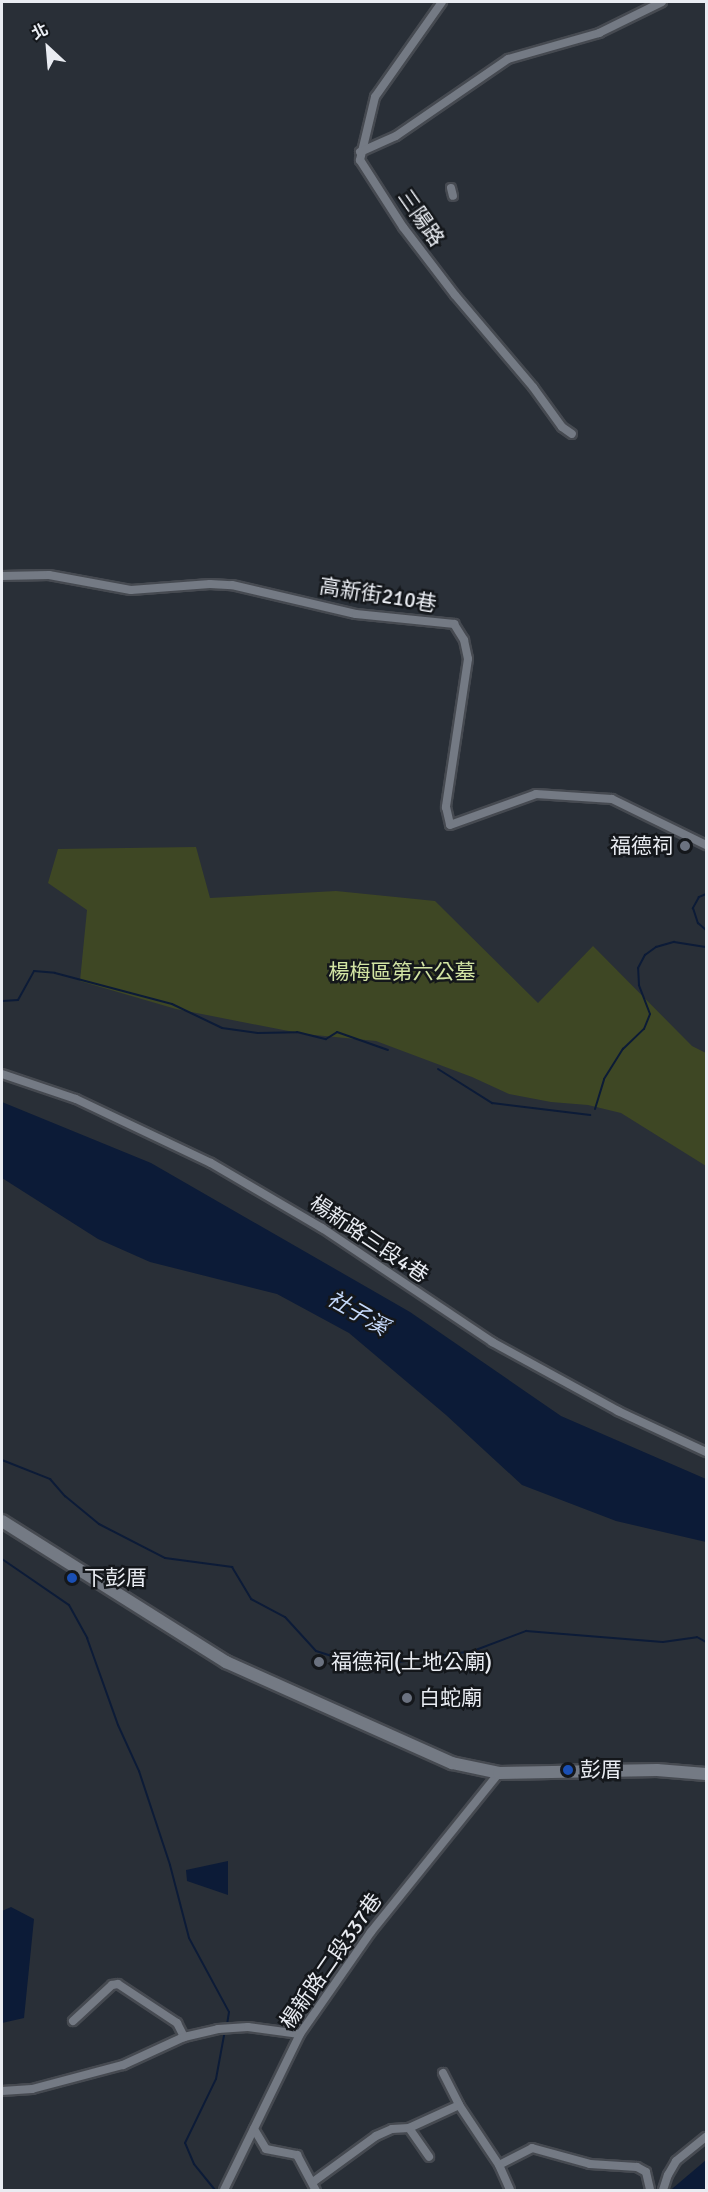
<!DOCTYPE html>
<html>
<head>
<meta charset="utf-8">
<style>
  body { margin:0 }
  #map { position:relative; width:708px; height:2192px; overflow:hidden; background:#292f37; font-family:Signika,"Noto Sans TC",sans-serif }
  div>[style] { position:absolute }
  .green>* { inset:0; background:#3e4724 }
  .water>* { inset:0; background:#0c1b37 }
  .stream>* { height:2px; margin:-1px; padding:0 1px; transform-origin:1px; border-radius:1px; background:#0c1b37 }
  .roads { filter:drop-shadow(2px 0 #464a51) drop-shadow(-2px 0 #464a51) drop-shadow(0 2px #464a51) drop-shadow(0 -2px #464a51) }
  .minor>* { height:8px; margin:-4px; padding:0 4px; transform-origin:4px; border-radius:4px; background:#747a84 }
  .secondary>* { height:12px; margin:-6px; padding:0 6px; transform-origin:6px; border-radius:6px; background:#747a84 }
  .dots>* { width:16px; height:16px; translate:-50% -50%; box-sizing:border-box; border:3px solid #14171b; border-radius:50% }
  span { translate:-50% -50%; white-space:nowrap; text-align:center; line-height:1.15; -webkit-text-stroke:5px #14171b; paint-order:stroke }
  .street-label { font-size:21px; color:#e9ecf2 }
  .poi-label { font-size:21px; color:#e9ecf2 }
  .right { translate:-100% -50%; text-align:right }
  .left { translate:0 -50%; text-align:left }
  .park-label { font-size:21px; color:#d2e4a3 }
  .water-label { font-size:22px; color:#c5d9fb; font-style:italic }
  .frame { position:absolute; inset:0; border:3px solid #e9ecf2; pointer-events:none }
  .north { position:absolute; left:18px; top:18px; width:60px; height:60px; -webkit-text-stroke:4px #14171b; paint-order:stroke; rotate:334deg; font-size:16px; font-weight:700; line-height:24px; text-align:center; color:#e9ecf2 }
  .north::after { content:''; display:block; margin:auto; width:21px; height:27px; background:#e9ecf2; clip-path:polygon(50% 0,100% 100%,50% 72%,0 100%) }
</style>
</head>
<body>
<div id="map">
  <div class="green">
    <div style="clip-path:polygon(196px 847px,210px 898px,336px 891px,435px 901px,538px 1003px,593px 946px,692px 1046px,706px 1053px,706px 1166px,621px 1113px,588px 1105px,551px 1102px,509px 1094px,472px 1077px,376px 1041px,304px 1034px,176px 1009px,80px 981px,87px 910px,48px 883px,58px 849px)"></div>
  </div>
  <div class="water">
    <div style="clip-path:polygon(2px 1102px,151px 1163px,410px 1312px,561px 1416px,706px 1479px,706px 1542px,616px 1521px,522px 1485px,446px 1415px,349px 1333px,277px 1294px,150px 1262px,98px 1239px,2px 1178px)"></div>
    <div style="clip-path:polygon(228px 1861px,228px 1895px,187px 1881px,186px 1870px)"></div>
    <div style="clip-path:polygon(11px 1907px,34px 1919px,24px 2018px,2px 2023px,2px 1911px)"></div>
    <div style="clip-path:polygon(706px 2160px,706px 2190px,671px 2190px,673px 2188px)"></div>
  </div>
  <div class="stream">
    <div style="left:706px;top:894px;width:8px;rotate:157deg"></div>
    <div style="left:699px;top:897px;width:13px;rotate:119deg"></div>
    <div style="left:693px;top:908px;width:16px;rotate:72deg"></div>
    <div style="left:698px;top:923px;width:11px;rotate:41deg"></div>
    <div style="left:2px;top:1001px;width:16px;rotate:-4deg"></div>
    <div style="left:18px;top:1000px;width:33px;rotate:-61deg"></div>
    <div style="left:34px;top:971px;width:21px;rotate:5deg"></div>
    <div style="left:55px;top:973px;width:121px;rotate:14.8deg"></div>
    <div style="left:172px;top:1004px;width:55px;rotate:25.6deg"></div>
    <div style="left:222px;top:1028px;width:36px;rotate:8deg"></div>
    <div style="left:258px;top:1033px;width:39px;rotate:-1deg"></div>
    <div style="left:297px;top:1032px;width:30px;rotate:14deg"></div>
    <div style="left:326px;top:1039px;width:13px;rotate:-32deg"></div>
    <div style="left:337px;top:1032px;width:54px;rotate:19.4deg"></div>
    <div style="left:438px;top:1069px;width:64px;rotate:32.2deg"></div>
    <div style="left:492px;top:1103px;width:99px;rotate:7deg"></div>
    <div style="left:595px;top:1109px;width:31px;rotate:-73deg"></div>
    <div style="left:604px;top:1079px;width:36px;rotate:-58deg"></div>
    <div style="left:623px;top:1049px;width:29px;rotate:-44deg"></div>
    <div style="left:644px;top:1029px;width:16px;rotate:-68deg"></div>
    <div style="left:650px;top:1014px;width:31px;rotate:-111deg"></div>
    <div style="left:639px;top:985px;width:17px;rotate:-93deg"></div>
    <div style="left:638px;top:968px;width:15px;rotate:-62deg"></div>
    <div style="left:645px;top:955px;width:14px;rotate:-36deg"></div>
    <div style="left:656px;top:947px;width:19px;rotate:-16deg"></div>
    <div style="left:674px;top:942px;width:32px;rotate:9deg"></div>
    <div style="left:2px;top:1460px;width:52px;rotate:21.6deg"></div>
    <div style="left:50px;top:1479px;width:23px;rotate:49deg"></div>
    <div style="left:65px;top:1496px;width:44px;rotate:39.5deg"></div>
    <div style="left:99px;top:1524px;width:74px;rotate:27.3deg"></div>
    <div style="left:165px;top:1558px;width:68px;rotate:7.7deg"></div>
    <div style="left:232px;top:1567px;width:37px;rotate:59deg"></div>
    <div style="left:251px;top:1599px;width:38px;rotate:28deg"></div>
    <div style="left:285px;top:1617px;width:46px;rotate:47.6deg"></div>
    <div style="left:316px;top:1651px;width:52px;rotate:17.7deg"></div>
    <div style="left:366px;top:1667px;width:108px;rotate:-8.5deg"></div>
    <div style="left:473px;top:1651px;width:57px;rotate:-20.7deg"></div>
    <div style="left:526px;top:1631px;width:137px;rotate:4.6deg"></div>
    <div style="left:663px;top:1642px;width:34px;rotate:-8deg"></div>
    <div style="left:697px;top:1637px;width:10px;rotate:29deg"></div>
    <div style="left:2px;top:1559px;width:81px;rotate:34.5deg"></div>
    <div style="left:69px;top:1605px;width:38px;rotate:61deg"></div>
    <div style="left:87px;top:1638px;width:92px;rotate:70.4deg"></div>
    <div style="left:118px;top:1725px;width:51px;rotate:65.5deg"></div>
    <div style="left:139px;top:1771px;width:99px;rotate:71.7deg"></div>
    <div style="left:170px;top:1865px;width:75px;rotate:75.4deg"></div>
    <div style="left:189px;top:1938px;width:84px;rotate:61.6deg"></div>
    <div style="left:229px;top:2012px;width:13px;rotate:99deg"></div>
    <div style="left:215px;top:2190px;width:33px;rotate:-129deg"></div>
    <div style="left:194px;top:2164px;width:23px;rotate:-113deg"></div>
    <div style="left:185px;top:2143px;width:71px;rotate:-64.2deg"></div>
    <div style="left:216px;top:2079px;width:50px;rotate:-79.6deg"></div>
  </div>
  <div class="roads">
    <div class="minor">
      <div style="left:442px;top:2px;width:116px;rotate:125.2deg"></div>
      <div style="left:375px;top:97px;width:65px;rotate:103.4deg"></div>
      <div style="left:360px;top:160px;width:80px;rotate:57.3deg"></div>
      <div style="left:403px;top:227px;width:86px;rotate:52.6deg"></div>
      <div style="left:455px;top:295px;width:121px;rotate:49.7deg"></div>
      <div style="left:533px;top:387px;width:49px;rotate:54.1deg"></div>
      <div style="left:562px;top:427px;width:12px;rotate:35deg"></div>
      <div style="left:360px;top:152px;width:39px;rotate:-24deg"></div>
      <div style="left:396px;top:136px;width:136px;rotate:-34.5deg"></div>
      <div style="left:508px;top:59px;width:95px;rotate:-15.9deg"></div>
      <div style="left:599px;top:33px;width:70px;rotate:-26.2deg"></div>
      <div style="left:451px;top:188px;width:8px;rotate:76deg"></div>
      <div style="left:2px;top:576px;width:47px;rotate:-1.2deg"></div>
      <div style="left:49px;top:575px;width:83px;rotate:10.4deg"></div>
      <div style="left:131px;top:590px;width:79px;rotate:-4.3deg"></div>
      <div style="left:210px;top:584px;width:22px;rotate:3deg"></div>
      <div style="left:232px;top:585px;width:127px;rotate:13.2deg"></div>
      <div style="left:356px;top:614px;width:99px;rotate:5.8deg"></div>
      <div style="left:454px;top:624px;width:19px;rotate:58deg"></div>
      <div style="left:464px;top:640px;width:19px;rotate:78deg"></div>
      <div style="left:468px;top:659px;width:150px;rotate:98.5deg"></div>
      <div style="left:446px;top:807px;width:18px;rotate:77deg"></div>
      <div style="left:450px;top:825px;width:91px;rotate:-19.8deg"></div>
      <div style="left:536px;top:794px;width:76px;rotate:3.8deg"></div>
      <div style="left:612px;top:799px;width:105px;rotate:26.1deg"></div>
      <div style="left:2px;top:1074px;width:78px;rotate:18.7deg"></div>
      <div style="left:76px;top:1099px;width:149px;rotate:25.4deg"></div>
      <div style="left:211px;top:1163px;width:129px;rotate:30.4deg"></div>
      <div style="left:322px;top:1228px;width:205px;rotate:33.8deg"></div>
      <div style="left:492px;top:1342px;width:144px;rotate:28.7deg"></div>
      <div style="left:618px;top:1411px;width:97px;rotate:25deg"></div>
      <div style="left:73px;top:2021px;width:53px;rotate:-42.7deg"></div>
      <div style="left:112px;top:1985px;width:6px;rotate:-9deg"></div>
      <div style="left:118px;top:1984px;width:71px;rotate:33.5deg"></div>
      <div style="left:177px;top:2023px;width:16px;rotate:63deg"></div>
      <div style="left:443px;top:2073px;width:36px;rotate:63deg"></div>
      <div style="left:459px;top:2105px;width:72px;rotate:56.3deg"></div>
      <div style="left:499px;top:2165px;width:37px;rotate:-27deg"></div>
      <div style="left:532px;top:2148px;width:60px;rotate:15.4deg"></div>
      <div style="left:590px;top:2164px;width:47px;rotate:3.7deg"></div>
      <div style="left:637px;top:2167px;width:10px;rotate:29deg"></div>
      <div style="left:646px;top:2172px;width:18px;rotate:77deg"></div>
      <div style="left:2px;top:2091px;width:30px;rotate:-4deg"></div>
      <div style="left:32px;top:2089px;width:94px;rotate:-14.8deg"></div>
      <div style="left:123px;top:2065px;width:67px;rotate:-24.7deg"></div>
      <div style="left:184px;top:2037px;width:35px;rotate:-13deg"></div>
      <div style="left:218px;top:2029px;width:30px;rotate:-4deg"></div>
      <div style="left:248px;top:2027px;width:52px;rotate:7.7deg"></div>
      <div style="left:409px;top:2128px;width:35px;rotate:55deg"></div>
      <div style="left:254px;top:2129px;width:23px;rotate:59deg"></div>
      <div style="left:266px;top:2149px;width:32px;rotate:11deg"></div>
      <div style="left:297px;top:2155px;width:40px;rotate:62deg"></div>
      <div style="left:499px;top:2165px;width:27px;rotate:66deg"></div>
      <div style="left:313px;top:2182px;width:78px;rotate:-36.1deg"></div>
      <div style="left:376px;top:2136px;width:17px;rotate:-24deg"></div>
      <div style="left:392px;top:2129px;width:17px;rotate:-3deg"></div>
      <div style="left:409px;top:2128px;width:55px;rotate:-24.7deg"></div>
      <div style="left:224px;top:2190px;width:174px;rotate:-64deg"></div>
      <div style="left:300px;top:2034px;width:124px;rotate:-55.2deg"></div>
      <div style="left:371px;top:1932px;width:204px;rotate:-51.2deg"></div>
      <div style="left:663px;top:2190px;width:16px;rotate:-72deg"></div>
      <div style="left:668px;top:2175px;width:16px;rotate:-60deg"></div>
      <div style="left:676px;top:2161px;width:38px;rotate:-39deg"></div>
    </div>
    <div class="secondary">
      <div style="left:2px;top:1521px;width:265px;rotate:32.2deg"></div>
      <div style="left:226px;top:1662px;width:248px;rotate:24.1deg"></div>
      <div style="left:452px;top:1763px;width:48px;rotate:12deg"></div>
      <div style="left:499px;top:1773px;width:158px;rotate:-1.1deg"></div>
      <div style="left:657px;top:1770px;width:49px;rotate:4.7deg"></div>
    </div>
  </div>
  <div class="dots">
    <div style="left:685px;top:846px;background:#6b7280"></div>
    <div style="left:72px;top:1578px;background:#1a4fb4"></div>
    <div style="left:319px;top:1662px;background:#6b7280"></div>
    <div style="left:407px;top:1698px;background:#6b7280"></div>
    <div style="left:568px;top:1770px;background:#1a4fb4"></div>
  </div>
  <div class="street-label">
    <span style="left:421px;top:218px;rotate:55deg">三陽路</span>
    <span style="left:378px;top:595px;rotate:9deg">高新街210巷</span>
    <span style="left:369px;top:1239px;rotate:34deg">楊新路三段4巷</span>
    <span style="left:331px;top:1961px;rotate:-55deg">楊新路二段337巷</span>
  </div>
  <div class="poi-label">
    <span class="right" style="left:673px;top:846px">福德祠</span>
    <span class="left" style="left:84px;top:1578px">下彭厝</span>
    <span class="left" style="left:331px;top:1662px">福德祠(土地公廟)</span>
    <span class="left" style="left:419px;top:1698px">白蛇廟</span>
    <span class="left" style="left:580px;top:1770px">彭厝</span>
  </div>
  <div class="park-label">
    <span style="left:402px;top:972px">楊梅區第六公墓</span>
  </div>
  <div class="water-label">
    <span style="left:358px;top:1313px;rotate:30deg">社子溪</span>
  </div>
  <div class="frame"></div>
  <div class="north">北</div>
</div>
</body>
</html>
